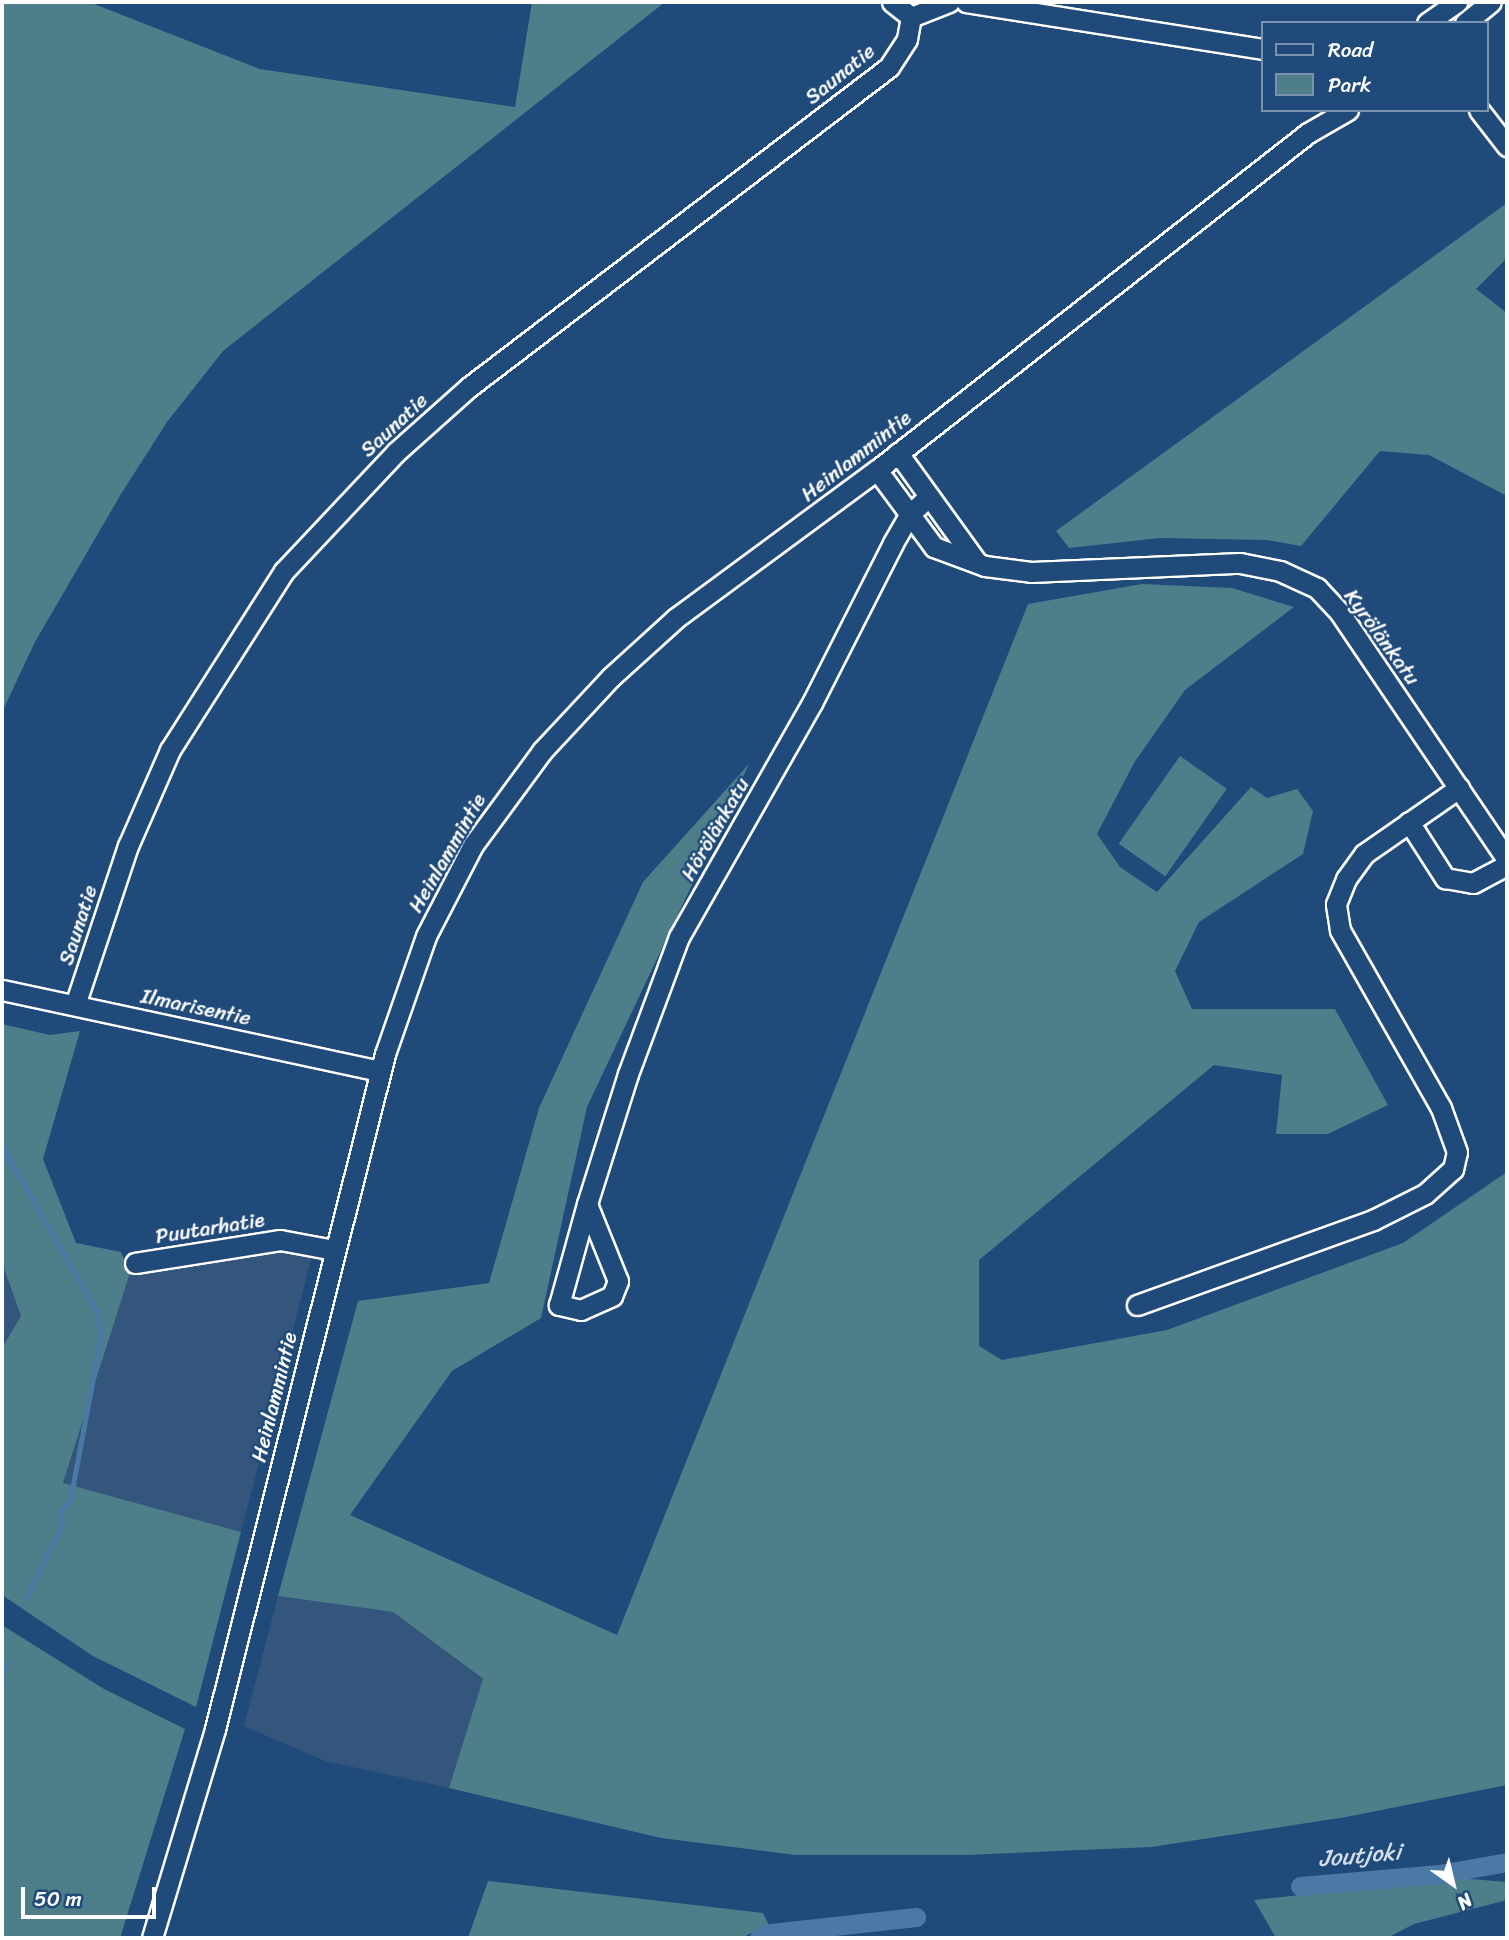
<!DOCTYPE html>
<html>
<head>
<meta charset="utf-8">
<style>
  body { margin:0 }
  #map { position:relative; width:1509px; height:1940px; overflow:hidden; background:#1f4a7a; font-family:Sriracha,sans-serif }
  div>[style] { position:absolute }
  .built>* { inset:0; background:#34567d }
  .green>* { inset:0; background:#4e7e8a; transform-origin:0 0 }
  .stream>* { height:5px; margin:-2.5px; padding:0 2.5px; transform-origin:2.5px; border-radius:2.5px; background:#4a79a6 }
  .canal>* { height:19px; margin:-9.5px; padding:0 9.5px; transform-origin:9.5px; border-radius:9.5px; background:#4a79a6 }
  .roads { filter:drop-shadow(2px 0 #fff) drop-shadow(-2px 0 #fff) drop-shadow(0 2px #fff) drop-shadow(0 -2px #fff) }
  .minor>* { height:19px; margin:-9.5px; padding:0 9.5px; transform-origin:9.5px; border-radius:9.5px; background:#1f4a7a }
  span { translate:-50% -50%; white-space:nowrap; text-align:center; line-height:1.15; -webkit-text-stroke:5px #1f4a7a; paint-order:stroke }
  .street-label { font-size:21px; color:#fff }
  .water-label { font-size:23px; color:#d2dee9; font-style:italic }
  .frame { position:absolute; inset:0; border:4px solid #fff; pointer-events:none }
  .legend { position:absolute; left:1261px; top:21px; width:228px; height:91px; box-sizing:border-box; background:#1f4a7a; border:2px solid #7992af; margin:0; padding:9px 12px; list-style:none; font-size:21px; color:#fff }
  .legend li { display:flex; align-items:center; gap:14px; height:35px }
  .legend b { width:35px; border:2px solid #7992af }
  .north { position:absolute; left:1418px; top:1849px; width:70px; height:70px; -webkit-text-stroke:5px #1f4a7a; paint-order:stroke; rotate:146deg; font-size:19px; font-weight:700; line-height:28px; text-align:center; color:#fff }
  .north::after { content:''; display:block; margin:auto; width:24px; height:32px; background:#fff; clip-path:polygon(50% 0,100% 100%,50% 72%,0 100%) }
  .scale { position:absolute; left:21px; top:1887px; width:135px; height:32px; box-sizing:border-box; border:4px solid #fff; border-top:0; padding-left:9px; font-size:21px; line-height:24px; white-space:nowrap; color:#fff; -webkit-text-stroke:5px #1f4a7a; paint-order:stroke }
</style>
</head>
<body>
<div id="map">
  <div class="built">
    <div style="clip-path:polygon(281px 1248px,312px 1256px,241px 1532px,63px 1484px,130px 1273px)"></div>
    <div style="clip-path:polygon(2px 1263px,21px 1316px,2px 1348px)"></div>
    <div style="clip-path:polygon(278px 1596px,393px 1612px,483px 1680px,449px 1788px,325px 1761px,244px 1726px)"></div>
  </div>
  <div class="green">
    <div style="clip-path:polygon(2px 2px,89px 2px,260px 69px,515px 107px,532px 2px,665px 2px,223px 351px,167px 422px,121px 494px,35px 642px,2px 712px)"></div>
    <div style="clip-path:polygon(1507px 203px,1507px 258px,1476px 289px,1507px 313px,1507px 496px,1429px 455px,1380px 451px,1301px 546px,1267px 540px,1160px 538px,1069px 548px,1056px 531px)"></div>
    <div style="clip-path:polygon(1142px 584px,1232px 588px,1294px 607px,1185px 690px,1134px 763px,1097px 834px,1120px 867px,1157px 892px,1251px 787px,1267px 798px,1297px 789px,1313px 811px,1303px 854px,1199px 922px,1175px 971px,1192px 1009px,1335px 1009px,1388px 1105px,1328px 1134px,1276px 1134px,1282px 1075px,1214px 1065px,979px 1260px,979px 1346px,1002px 1360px,1167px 1330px,1403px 1243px,1507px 1172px,1507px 1785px,1346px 1817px,1151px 1847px,967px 1855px,795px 1855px,661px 1838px,449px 1788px,483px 1679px,393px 1612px,278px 1596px,358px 1301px,489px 1283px,539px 1108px,643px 882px,749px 764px,587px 1107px,541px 1318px,452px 1371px,350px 1515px,617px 1635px,1028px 604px)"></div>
    <div style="left:1180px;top:756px;width:57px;height:107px;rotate:35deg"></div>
    <div style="clip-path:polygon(2px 1024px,50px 1035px,80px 1031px,43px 1159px,76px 1243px,121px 1252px,130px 1273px,63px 1483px,241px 1532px,196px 1707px,93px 1656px,2px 1595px,2px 1348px,21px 1316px,2px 1263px)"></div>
    <div style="clip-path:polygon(2px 1625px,104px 1689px,185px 1729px,120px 1938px,2px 1938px)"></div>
    <div style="clip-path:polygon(1459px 1878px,1507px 1882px,1507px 1900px,1414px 1924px,1387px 1938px,1276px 1938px,1254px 1900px)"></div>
    <div style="clip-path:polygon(488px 1881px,763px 1913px,769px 1925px,741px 1938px,468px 1938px)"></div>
  </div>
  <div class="stream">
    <div style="left:2px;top:1146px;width:191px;rotate:60.2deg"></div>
    <div style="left:97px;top:1312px;width:23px;rotate:80deg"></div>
    <div style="left:101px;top:1335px;width:168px;rotate:100.6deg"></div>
    <div style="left:70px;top:1500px;width:16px;rotate:130deg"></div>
    <div style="left:60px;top:1512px;width:12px;rotate:81deg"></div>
    <div style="left:62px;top:1524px;width:82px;rotate:115.9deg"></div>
    <div style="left:2px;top:1682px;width:19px;rotate:-81deg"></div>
  </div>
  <div class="canal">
    <div style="left:1300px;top:1886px;width:140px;rotate:-4.9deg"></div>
    <div style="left:1439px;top:1874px;width:69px;rotate:-10deg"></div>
    <div style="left:759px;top:1938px;width:13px;rotate:-23deg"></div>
    <div style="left:771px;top:1933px;width:146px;rotate:-6.3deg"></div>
  </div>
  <div class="roads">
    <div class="minor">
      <div style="left:892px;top:2px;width:24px;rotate:38deg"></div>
      <div style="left:911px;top:17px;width:41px;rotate:-21.5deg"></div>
      <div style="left:966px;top:2px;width:300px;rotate:9deg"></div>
      <div style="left:1427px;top:23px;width:37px;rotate:-35deg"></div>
      <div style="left:1465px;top:23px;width:33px;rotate:-39deg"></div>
      <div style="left:1479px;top:110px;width:46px;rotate:52.1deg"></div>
      <div style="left:898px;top:453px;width:133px;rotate:54.2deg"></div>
      <div style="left:877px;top:470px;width:96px;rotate:53.5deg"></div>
      <div style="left:934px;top:547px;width:54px;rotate:20.4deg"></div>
      <div style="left:985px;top:566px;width:46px;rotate:7.4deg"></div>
      <div style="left:1031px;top:572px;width:209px;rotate:-2.5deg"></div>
      <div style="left:1240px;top:563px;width:41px;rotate:11.3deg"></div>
      <div style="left:1280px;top:571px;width:41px;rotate:24.7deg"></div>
      <div style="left:1317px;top:588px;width:34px;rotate:47deg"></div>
      <div style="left:1340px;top:613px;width:298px;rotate:55.9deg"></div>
      <div style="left:1409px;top:822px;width:67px;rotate:57.3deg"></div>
      <div style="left:1445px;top:878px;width:28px;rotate:10deg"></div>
      <div style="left:1473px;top:883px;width:38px;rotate:-28deg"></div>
      <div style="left:2px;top:990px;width:387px;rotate:12.1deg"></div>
      <div style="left:75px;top:1005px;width:168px;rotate:-71.6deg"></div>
      <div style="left:128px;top:846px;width:105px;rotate:-66.4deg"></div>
      <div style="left:170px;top:750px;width:212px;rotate:-57.5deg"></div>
      <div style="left:284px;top:571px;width:163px;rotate:-46.7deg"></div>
      <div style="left:396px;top:452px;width:98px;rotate:-41.7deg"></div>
      <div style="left:469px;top:387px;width:528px;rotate:-37.3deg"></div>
      <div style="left:889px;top:67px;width:33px;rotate:-57deg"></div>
      <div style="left:907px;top:39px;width:22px;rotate:-80deg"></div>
      <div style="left:587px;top:1204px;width:83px;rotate:68.1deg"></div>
      <div style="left:618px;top:1281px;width:16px;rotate:112deg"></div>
      <div style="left:612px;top:1296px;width:34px;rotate:156deg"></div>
      <div style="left:581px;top:1310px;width:23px;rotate:-167deg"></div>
      <div style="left:559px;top:1305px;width:105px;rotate:-74.5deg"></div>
      <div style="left:587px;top:1204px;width:136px;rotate:-72.5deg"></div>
      <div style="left:628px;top:1074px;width:146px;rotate:-69.6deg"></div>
      <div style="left:679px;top:937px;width:269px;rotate:-60.4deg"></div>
      <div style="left:812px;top:703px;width:179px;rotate:-63.1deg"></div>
      <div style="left:893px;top:543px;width:34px;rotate:-60deg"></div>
      <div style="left:910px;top:514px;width:23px;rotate:-43deg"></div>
      <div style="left:135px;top:1263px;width:147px;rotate:-9deg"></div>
      <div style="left:280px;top:1240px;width:55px;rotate:10.5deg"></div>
      <div style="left:1137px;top:1305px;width:251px;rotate:-19.8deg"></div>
      <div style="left:1373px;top:1220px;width:58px;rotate:-26.6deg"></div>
      <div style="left:1425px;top:1194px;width:38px;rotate:-42deg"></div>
      <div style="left:1453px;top:1169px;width:17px;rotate:-77deg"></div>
      <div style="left:1457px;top:1152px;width:47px;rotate:-110deg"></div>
      <div style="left:1441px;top:1108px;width:205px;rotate:-119.6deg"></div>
      <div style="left:1340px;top:930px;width:26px;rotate:-99deg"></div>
      <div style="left:1336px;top:904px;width:27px;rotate:-68deg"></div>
      <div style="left:1346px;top:879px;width:31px;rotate:-54deg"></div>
      <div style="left:1364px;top:854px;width:116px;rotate:-34.8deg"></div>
      <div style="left:152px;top:1938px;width:218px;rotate:-73.2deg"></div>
      <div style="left:215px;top:1729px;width:696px;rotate:-75.86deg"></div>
      <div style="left:385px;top:1054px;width:125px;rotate:-70.8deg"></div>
      <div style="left:426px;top:936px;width:102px;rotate:-62.7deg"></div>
      <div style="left:473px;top:845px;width:117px;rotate:-53.7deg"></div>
      <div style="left:542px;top:751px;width:101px;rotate:-47deg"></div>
      <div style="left:611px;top:677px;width:88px;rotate:-42.2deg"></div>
      <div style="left:676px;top:618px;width:250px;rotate:-36.4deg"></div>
      <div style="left:877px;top:470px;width:547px;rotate:-38.02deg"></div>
      <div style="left:1308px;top:133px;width:46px;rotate:-29.9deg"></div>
    </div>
  </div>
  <div class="street-label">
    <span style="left:840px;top:74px;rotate:-39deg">Saunatie</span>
    <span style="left:394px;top:425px;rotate:-43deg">Saunatie</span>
    <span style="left:856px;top:456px;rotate:-38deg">Heinlammintie</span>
    <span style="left:1382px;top:637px;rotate:54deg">Kyrölänkatu</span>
    <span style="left:715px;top:829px;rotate:-60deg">Hörölänkatu</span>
    <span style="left:447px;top:853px;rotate:-60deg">Heinlammintie</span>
    <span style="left:78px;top:925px;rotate:-72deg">Saunatie</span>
    <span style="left:196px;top:1007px;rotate:12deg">Ilmarisentie</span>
    <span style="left:210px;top:1228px;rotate:-9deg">Puutarhatie</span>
    <span style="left:274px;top:1397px;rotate:-76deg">Heinlammintie</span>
  </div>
  <div class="water-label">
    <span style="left:1360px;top:1856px;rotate:-5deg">Joutjoki</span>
  </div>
  <div class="frame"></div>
  <ul class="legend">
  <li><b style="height:9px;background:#1f4a7a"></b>Road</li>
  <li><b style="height:19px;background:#4e7e8a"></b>Park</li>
  </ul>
  <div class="north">N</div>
  <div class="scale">50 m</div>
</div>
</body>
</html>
